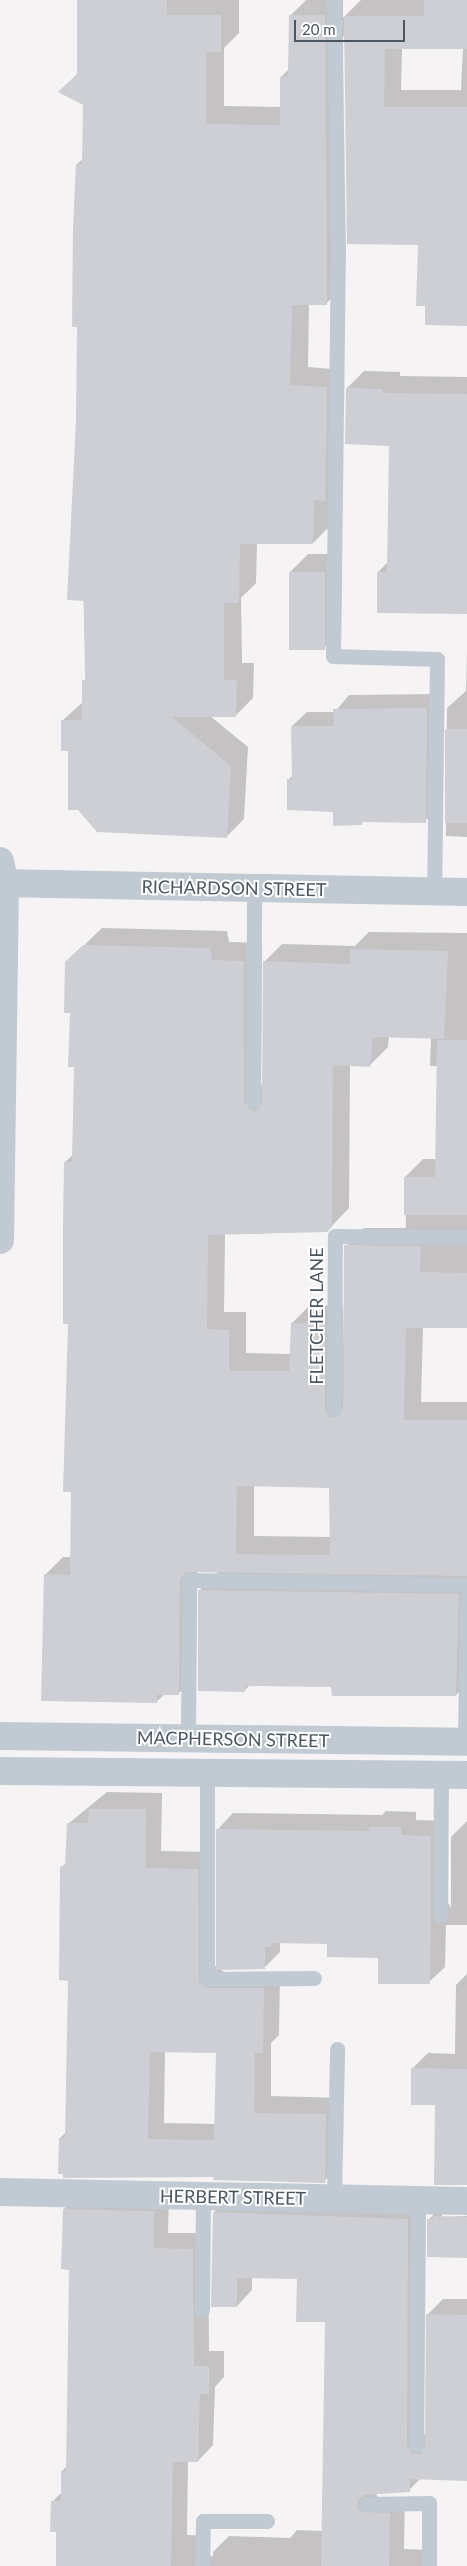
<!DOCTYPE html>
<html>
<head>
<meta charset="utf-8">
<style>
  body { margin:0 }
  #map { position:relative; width:467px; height:2566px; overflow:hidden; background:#f5f3f3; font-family:Lato,sans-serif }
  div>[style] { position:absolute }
  .shadow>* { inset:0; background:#0003 }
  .building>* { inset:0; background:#cdcfd5; transform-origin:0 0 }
  .service>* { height:15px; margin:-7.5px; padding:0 7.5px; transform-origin:7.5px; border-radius:7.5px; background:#c1cad2 }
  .minor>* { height:28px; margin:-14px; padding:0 14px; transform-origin:14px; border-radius:14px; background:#c1cad2 }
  span { translate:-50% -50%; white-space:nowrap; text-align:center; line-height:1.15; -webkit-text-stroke:4px #fff; paint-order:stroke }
  .street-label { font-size:18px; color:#4a5661 }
  .scale { position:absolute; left:294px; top:20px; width:111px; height:22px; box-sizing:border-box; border:2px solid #4a5661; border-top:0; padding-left:6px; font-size:15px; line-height:18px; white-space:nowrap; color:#4a5661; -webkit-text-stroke:4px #fff; paint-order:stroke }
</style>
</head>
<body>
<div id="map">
  <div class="shadow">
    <div style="clip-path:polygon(evenodd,79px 0,239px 0,239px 33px,224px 48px,224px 106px,281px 107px,281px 77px,289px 69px,290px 16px,306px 0,343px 0,343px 18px,361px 0,467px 0,467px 325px,426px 305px,419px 244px,343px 35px,344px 285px,326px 304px,309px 303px,308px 367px,344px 370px,342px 481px,331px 525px,313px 543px,257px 543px,256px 583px,241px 598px,242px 663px,254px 663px,253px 698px,235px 716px,210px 716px,248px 747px,244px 819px,226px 837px,70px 750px,63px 720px,83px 702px,86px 678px,78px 421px,77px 164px,83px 159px,84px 104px,78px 74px,79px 0,402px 48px,463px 48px,461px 90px,401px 90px,402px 48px)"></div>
    <div style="clip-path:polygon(364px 371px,400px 372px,400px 376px,467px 377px,467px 613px,378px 572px,388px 562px,390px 445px,347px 388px)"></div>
    <div style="clip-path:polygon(308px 554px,342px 554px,341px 631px,323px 649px,290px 572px)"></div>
    <div style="clip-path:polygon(467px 652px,467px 837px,446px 836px,447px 708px,466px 691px)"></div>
    <div style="clip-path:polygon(441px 694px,440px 807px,425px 821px,364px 821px,361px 824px,334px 810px,289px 779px,293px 775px,292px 726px,307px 712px,335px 712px,349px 695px)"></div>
    <div style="clip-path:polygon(evenodd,102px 928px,227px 931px,229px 942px,262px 943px,261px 1084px,264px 1088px,264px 962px,282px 944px,355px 946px,369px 932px,467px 933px,467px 1327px,423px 1327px,421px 1402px,467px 1402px,467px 1684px,456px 1695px,333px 1686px,250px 1685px,244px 1691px,200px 1590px,220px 1570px,197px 1570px,196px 1676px,178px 1694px,165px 1694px,156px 1702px,45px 1575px,63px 1557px,72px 1557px,65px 1162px,74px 1154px,75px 1066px,67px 962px,102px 928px,389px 1036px,431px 1037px,430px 1066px,438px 1066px,436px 1159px,423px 1159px,405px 1177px,406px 1228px,364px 1228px,346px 1246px,345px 1395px,343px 1306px,310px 1305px,292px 1323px,291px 1354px,246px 1353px,246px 1312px,224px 1312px,225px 1234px,264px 1234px,268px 1231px,331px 1227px,349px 1208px,350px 1064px,370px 1065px,388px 1047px,389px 1036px,102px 928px,254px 1485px,330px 1486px,331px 1537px,254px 1536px,254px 1485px)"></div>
    <div style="clip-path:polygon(evenodd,107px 1792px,162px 1793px,161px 1851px,214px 1852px,215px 1966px,218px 1968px,218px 1829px,233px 1813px,382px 1815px,386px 1811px,416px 1812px,416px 1820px,446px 1821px,446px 1899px,451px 1908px,451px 1837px,467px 1821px,467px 1925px,446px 1925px,445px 1967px,429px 1982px,379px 1957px,328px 1943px,280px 1942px,280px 1952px,264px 1968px,218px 1968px,224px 1972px,280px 1972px,279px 2035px,271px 2043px,271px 2096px,343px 2098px,341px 2165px,324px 2181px,215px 2175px,60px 2138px,66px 2132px,69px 1979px,62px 1867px,67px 1862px,68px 1824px,107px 1792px,165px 2051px,217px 2052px,216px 2124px,164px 2123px,165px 2051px)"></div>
    <div style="clip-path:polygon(467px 1974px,467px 2184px,437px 2104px,412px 2069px,428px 2053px,455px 2054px,456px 1985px)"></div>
    <div style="clip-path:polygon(80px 2194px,169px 2195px,168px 2233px,208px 2233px,209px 2351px,224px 2351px,224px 2377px,215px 2387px,213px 2445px,198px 2461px,188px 2461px,187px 2535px,208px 2536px,209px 2554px,213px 2557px,213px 2552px,229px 2536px,290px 2538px,297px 2530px,323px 2531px,326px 2321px,298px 2277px,252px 2277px,252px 2290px,237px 2306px,214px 2212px,230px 2196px,424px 2204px,422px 2430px,427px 2438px,428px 2314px,443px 2299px,467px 2299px,467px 2479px,421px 2478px,409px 2490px,375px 2493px,378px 2497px,405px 2498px,404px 2549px,429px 2550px,429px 2566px,57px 2566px,57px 2531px,52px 2502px,62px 2492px,62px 2471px,67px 2466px,70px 2268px,64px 2209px)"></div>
    <div style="clip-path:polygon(444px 2204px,467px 2214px,442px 2214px,442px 2217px,467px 2216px,467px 2256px,428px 2220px)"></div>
  </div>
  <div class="building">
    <div style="clip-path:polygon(77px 0,167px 0,167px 15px,221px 15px,221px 52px,206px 52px,206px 124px,280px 125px,280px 77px,288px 77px,289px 15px,325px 15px,327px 305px,292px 305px,290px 385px,327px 387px,325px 501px,314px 500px,313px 544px,240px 544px,239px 603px,224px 603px,224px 680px,237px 680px,236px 717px,172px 717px,231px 766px,227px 838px,97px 832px,78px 810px,68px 810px,68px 751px,61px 751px,61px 720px,82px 720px,82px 680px,85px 680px,84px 601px,67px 600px,76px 421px,77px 327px,72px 327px,73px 228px,76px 164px,82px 164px,83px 105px,58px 92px,77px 74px)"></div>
    <div style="clip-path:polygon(424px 0,467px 0,467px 49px,385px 49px,384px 107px,467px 107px,467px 326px,425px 325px,425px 306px,416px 306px,418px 245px,347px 244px,344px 16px,424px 16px)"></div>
    <div style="clip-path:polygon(346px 388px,383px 389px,383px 393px,467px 394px,467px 614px,377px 613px,377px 572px,387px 572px,389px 446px,345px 444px)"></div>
    <div style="left:289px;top:572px;width:36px;height:78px"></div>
    <div style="clip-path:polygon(427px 708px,426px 823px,362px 822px,362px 825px,333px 826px,333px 812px,287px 810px,287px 779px,292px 779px,291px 726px,334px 726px,333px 709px)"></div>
    <div style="left:445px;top:729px;width:22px;height:94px"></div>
    <div style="clip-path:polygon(evenodd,83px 945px,210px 948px,212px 960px,244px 961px,244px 1102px,252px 1111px,258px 1110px,262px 1102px,263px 961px,350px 964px,350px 949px,448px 951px,444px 1039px,373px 1037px,370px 1067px,333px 1065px,332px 1227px,327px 1232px,208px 1235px,207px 1329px,229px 1330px,229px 1371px,289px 1371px,291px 1323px,325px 1324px,325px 1409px,329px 1417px,334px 1418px,343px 1409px,344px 1245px,421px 1246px,420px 1272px,467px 1273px,467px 1328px,406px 1328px,404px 1420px,467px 1420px,467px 1576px,185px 1572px,180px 1580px,179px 1695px,157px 1695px,157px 1703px,41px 1701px,44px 1574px,70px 1575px,71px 1492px,63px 1492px,68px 1324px,63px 1324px,63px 1226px,64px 1162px,72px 1162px,74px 1067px,68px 1067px,70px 1013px,64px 1013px,65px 962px,83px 945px,237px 1486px,329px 1488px,330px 1555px,236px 1554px,237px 1486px)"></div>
    <div style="clip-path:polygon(437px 1040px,467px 1040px,467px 1215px,404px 1215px,404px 1177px,435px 1177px)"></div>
    <div style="clip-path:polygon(198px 1590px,459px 1594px,456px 1696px,332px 1696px,331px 1687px,245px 1686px,245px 1692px,198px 1691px)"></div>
    <div style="clip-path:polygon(evenodd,89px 1809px,146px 1809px,145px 1868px,198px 1869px,199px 1983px,207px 1988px,264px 1988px,263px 2053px,255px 2053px,254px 2113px,326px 2114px,325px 2183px,213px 2180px,214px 2177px,63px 2178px,63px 2174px,58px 2174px,59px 2138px,65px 2138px,68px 1981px,59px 1980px,60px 1866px,65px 1867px,67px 1823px,88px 1823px,89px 1809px,150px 2052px,216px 2053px,214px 2140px,148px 2139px,150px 2052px)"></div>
    <div style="clip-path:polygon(369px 1827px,401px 1827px,401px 1835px,431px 1836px,430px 1984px,378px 1984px,378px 1958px,327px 1957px,327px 1944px,272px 1943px,271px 1947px,265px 1947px,265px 1969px,216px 1970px,216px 1829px,369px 1831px)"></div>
    <div style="clip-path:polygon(411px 2068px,467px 2069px,467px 2185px,434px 2185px,435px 2105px,411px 2105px)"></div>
    <div style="clip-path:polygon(63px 2209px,154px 2211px,153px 2248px,193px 2249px,194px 2366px,209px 2366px,209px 2394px,200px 2394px,198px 2462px,173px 2462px,171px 2566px,56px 2566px,56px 2532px,50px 2532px,51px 2501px,61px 2501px,61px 2471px,66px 2471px,67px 2410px,69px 2270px,61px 2269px)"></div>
    <div style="clip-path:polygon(213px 2212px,408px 2219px,407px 2446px,412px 2454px,421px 2454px,425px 2446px,426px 2314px,467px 2315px,467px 2481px,410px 2479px,410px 2492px,365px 2495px,358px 2500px,358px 2508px,362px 2512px,390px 2513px,389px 2566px,321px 2566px,325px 2322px,296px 2322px,297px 2279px,237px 2278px,237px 2307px,211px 2307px)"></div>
    <div style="clip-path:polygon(433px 2216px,467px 2217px,467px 2258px,427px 2257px,427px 2219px,433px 2219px)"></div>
  </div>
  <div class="service">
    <div style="left:334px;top:0;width:247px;rotate:89.1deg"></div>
    <div style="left:338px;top:247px;width:409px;rotate:90.7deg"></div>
    <div style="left:333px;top:656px;width:104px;rotate:1.7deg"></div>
    <div style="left:437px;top:659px;width:233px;rotate:90.7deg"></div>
    <div style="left:253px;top:1102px;width:214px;rotate:-89.7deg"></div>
    <div style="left:334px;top:1409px;width:173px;rotate:-89.7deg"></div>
    <div style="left:335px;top:1236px;width:132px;rotate:0.4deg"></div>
    <div style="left:188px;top:1738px;width:158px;rotate:-89.6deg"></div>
    <div style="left:189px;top:1580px;width:278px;rotate:1deg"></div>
    <div style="left:465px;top:1742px;width:143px;rotate:-89.2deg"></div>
    <div style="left:207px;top:1772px;width:207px;rotate:90deg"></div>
    <div style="left:207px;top:1979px;width:107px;rotate:-0.5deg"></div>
    <div style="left:440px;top:1915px;width:140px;rotate:-89.6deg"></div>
    <div style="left:334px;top:2198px;width:149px;rotate:-88.8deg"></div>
    <div style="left:202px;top:2310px;width:114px;rotate:-89.5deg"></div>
    <div style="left:416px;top:2446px;width:246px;rotate:-89.5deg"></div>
    <div style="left:366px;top:2504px;width:63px;rotate:-0.9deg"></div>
    <div style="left:429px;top:2503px;width:63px;rotate:90deg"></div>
    <div style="left:202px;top:2566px;width:45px;rotate:-88.7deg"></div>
    <div style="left:203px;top:2521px;width:64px"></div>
  </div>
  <div class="minor">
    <div style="left:0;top:861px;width:24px;rotate:78deg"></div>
    <div style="left:5px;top:884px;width:356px;rotate:90.8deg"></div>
    <div style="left:0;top:883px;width:467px;rotate:1.1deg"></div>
    <div style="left:0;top:1736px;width:467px;rotate:0.7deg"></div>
    <div style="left:0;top:1771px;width:467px;rotate:0.5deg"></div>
    <div style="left:0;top:2192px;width:467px;rotate:1.1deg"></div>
  </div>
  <div class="street-label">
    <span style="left:234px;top:888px;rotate:1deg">RICHARDSON STREET</span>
    <span style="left:316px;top:1316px;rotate:-90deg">FLETCHER LANE</span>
    <span style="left:233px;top:1739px;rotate:1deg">MACPHERSON STREET</span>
    <span style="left:233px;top:2197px;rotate:1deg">HERBERT STREET</span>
  </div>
  <div class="scale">20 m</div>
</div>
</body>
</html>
